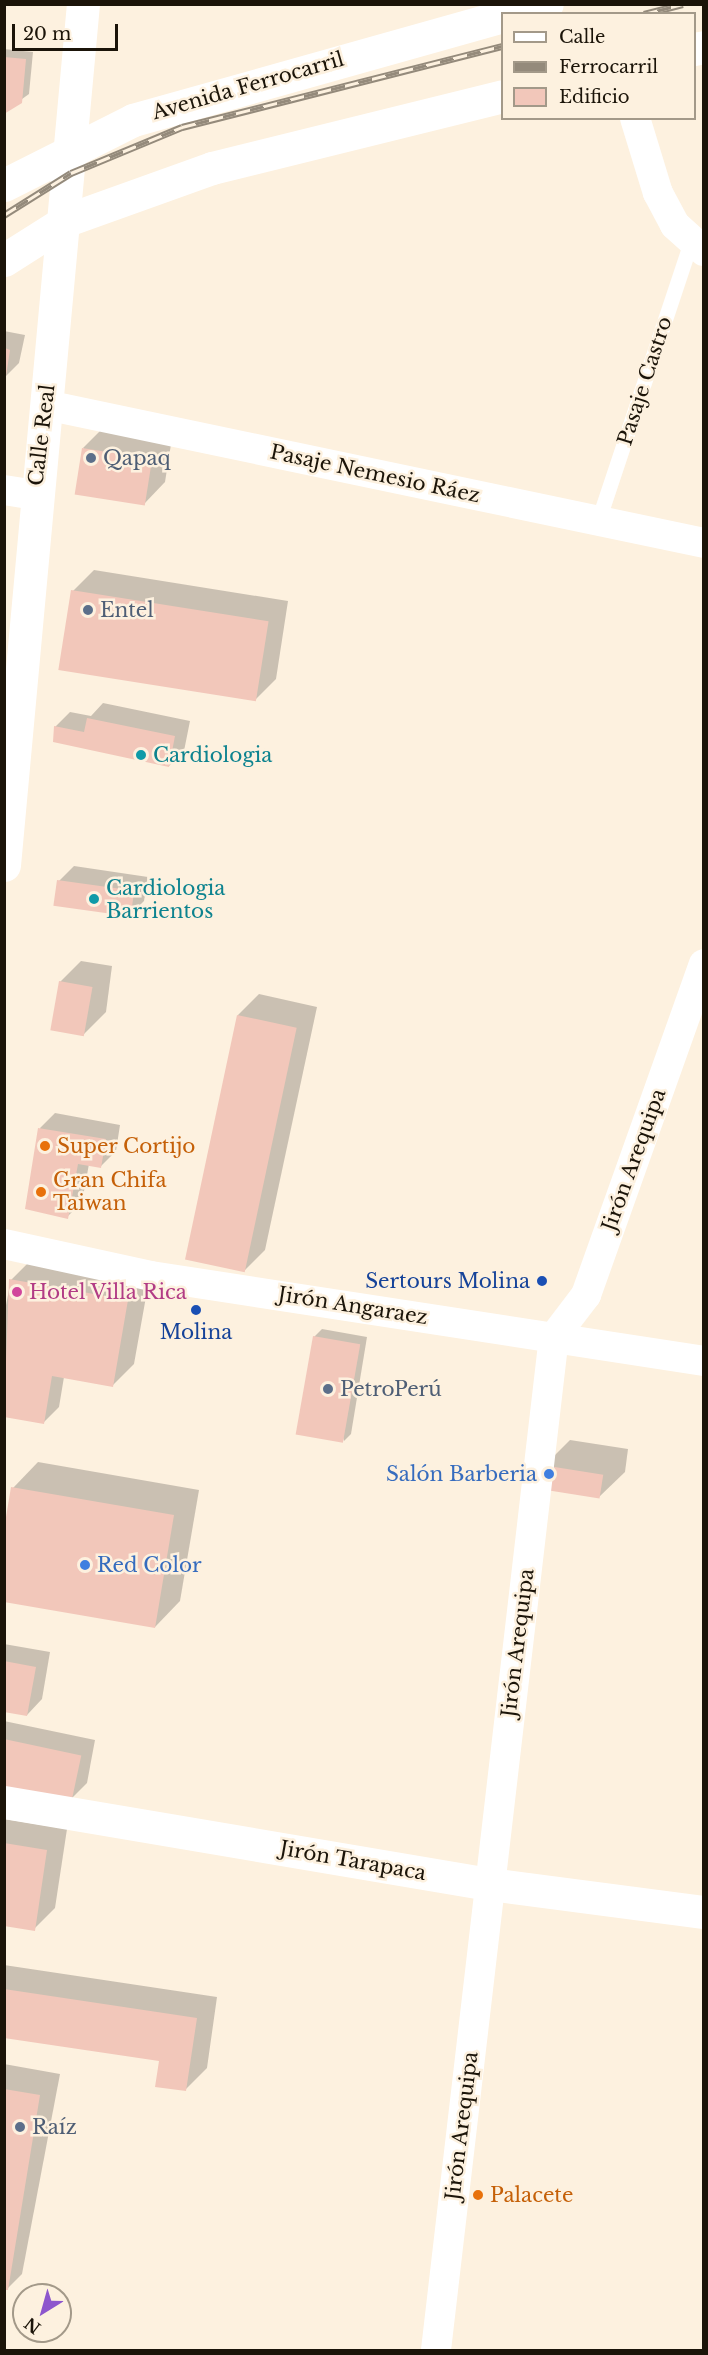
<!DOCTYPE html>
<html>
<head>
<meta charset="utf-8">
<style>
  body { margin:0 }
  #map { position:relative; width:708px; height:2355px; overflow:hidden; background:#fdf1df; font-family:"Libre Baskerville",serif }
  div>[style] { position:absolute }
  .shadow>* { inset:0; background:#0003 }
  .building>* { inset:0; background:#f2c7ba; transform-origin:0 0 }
  .service>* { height:15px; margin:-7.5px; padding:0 7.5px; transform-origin:7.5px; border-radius:7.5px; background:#fff }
  .minor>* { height:30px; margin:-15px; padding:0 15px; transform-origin:15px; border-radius:15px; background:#fff }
  .tertiary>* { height:33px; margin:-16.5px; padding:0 16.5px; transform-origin:16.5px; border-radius:16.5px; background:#fff }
  .primary>* { height:33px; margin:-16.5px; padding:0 16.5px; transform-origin:16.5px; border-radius:16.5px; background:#fff }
  .trunk>* { height:33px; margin:-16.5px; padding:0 16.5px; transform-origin:16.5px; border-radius:16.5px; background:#fff }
  .rail>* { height:7px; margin-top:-3.5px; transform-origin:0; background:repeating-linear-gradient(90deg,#fdf1df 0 14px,#948a7b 0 28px); box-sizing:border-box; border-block:2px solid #948a7b }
  .dots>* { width:16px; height:16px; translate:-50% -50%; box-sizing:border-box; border:3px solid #fdf1df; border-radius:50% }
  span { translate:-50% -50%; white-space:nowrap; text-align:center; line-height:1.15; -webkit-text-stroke:5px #fdf1df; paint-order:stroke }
  .street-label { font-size:20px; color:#1b1409 }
  .service-label { font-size:20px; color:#4e5e75 }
  .left { translate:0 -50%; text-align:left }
  .culture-label { font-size:20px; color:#0d838f }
  .food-label { font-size:20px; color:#c56008 }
  .transit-label { font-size:20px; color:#164399 }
  .right { translate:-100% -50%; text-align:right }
  .hotel-label { font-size:20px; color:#b23c85 }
  .shop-label { font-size:20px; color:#366cbe }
  .frame { position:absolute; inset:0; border:6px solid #1b1409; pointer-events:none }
  .legend { position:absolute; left:501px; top:12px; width:195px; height:108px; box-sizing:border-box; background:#fdf1df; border:2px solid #a39989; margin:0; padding:8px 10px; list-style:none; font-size:18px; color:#1b1409 }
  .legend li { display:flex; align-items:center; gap:12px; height:30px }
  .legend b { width:30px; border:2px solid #a39989 }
  .north { position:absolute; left:12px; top:2283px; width:60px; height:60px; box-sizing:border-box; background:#fdf1df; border:2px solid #a39989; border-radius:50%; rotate:217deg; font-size:16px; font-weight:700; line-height:24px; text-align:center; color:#1b1409 }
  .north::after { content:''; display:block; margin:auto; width:21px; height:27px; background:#8d56cd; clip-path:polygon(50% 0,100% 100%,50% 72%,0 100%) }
  .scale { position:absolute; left:12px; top:24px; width:106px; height:27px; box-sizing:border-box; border:3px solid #1b1409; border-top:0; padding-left:8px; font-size:18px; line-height:21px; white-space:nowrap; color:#1b1409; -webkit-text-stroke:4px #fdf1df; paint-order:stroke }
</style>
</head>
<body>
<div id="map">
  <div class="shadow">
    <div style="clip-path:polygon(4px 49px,33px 52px,29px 94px,4px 112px)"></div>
    <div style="clip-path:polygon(4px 331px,25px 335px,19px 363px,4px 378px)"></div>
    <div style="clip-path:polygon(104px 427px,172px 438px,165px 482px,144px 504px,83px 448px)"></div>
    <div style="clip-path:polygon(94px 570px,288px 601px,276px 679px,255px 700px,73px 591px)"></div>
    <div style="clip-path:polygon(103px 703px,190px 721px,184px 751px,169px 766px,55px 727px,70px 712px,91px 716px)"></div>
    <div style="clip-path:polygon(74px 866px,148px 877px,144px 901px,129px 916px,59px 881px)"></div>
    <div style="clip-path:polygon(81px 961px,112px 966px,106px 1012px,84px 1034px,60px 982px)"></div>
    <div style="clip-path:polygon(259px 994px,317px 1007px,265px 1250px,244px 1271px,238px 1015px)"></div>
    <div style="clip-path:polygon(55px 1113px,120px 1125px,116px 1151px,101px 1166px,89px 1164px,82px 1202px,67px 1217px,40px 1128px)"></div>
    <div style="clip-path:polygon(32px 1259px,149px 1280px,134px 1364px,113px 1385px,64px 1377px,59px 1407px,44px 1422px,4px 1416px,4px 1315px,11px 1280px)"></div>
    <div style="clip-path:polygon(322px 1329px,367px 1337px,351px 1434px,344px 1441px,314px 1337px)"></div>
    <div style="clip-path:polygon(570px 1440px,628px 1449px,625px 1472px,599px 1497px,544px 1466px)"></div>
    <div style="clip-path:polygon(38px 1462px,199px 1490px,180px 1601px,155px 1627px,13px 1488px)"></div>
    <div style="clip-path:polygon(4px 1644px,50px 1652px,42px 1699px,27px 1715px,4px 1710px)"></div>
    <div style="clip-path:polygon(4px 1721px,95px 1740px,87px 1783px,72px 1798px,4px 1784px)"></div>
    <div style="clip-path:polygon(4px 1819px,67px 1829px,55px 1908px,34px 1929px,4px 1924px)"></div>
    <div style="clip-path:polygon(4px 1965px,217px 1997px,207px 2068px,185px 2090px,161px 2060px,4px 2036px)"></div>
    <div style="clip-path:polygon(4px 2064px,60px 2074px,22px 2274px,7px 2289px)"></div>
  </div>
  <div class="building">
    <div style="clip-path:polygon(4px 57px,26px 59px,22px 103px,4px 114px)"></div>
    <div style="clip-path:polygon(5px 348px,10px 350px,6px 376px,5px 376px)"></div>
    <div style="left:82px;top:448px;width:71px;height:47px;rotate:9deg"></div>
    <div style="left:71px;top:590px;width:200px;height:81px;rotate:9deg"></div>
    <div style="clip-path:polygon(87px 718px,175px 736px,169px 767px,53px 742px,54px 726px,84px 732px)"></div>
    <div style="left:57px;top:880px;width:78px;height:26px;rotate:8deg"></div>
    <div style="left:59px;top:981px;width:34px;height:50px;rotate:10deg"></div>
    <div style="left:237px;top:1015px;width:61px;height:250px;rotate:12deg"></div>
    <div style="clip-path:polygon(38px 1128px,106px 1139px,101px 1168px,78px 1164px,68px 1219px,25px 1209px)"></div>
    <div style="clip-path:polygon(9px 1279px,128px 1300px,113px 1387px,52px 1376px,44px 1424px,4px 1417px)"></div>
    <div style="left:313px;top:1336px;width:48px;height:100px;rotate:10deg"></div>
    <div style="left:542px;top:1465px;width:62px;height:24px;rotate:9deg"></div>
    <div style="clip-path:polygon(11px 1487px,174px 1515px,155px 1628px,4px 1602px,4px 1529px)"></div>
    <div style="clip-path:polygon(4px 1661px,36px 1667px,27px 1716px,4px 1712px)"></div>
    <div style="left:4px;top:1739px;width:79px;height:47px;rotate:12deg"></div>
    <div style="clip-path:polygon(4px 1843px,47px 1850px,35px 1931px,4px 1926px)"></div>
    <div style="clip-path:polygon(4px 1989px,197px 2018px,186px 2091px,155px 2087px,159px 2061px,4px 2038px)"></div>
    <div style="clip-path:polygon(4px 2089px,40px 2095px,8px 2290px,4px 2290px)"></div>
  </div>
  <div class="service">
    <div style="left:598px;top:521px;width:295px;rotate:-71.6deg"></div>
  </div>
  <div class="minor">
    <div style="left:635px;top:118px;width:78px;rotate:73deg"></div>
    <div style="left:658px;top:193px;width:36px;rotate:62deg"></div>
    <div style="left:675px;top:225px;width:39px;rotate:42deg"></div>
    <div style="left:46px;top:405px;width:672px;rotate:11.84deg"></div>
    <div style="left:4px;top:490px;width:31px;rotate:9deg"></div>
    <div style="left:4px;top:1244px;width:150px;rotate:12.3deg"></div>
    <div style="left:151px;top:1276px;width:559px;rotate:8.74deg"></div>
    <div style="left:436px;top:2350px;width:1020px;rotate:-83.36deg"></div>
    <div style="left:554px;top:1337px;width:53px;rotate:-52.7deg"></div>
    <div style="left:586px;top:1295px;width:351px;rotate:-70.4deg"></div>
  </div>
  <div class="tertiary">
    <div style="left:4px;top:1802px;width:493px;rotate:9.6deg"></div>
    <div style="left:490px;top:1884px;width:216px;rotate:7.5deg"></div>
  </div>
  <div class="primary">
    <div style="left:513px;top:14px;width:35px;rotate:-16deg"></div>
    <div style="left:694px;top:49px;width:10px;rotate:-11deg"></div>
    <div style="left:4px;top:185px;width:144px;rotate:-26.7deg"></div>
    <div style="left:133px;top:120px;width:383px;rotate:-15.7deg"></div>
    <div style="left:4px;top:260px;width:75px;rotate:-32.4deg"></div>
    <div style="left:67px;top:220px;width:154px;rotate:-19.7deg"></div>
    <div style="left:212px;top:168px;width:299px;rotate:-13.9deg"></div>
  </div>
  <div class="trunk">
    <div style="left:4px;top:865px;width:865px;rotate:-84.76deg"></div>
  </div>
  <div class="rail">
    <div style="left:644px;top:14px;width:40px;rotate:-14.4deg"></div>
    <div style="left:4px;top:215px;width:79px;rotate:-32.1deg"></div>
    <div style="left:71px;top:173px;width:120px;rotate:-22.5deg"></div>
    <div style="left:182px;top:127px;width:330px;rotate:-14.2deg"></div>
  </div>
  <div class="dots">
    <div style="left:91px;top:458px;background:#5c6f8a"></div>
    <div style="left:88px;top:610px;background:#5c6f8a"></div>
    <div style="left:141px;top:755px;background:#0f9aa8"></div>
    <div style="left:94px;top:899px;background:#0f9aa8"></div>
    <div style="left:45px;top:1146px;background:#e8710a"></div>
    <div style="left:41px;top:1192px;background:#e8710a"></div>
    <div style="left:542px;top:1281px;background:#1a4fb4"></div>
    <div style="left:17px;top:1292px;background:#d1479c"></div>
    <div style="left:196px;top:1310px;background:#1a4fb4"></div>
    <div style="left:328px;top:1389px;background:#5c6f8a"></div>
    <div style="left:549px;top:1474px;background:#3f7fe0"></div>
    <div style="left:85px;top:1565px;background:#3f7fe0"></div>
    <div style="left:20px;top:2127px;background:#5c6f8a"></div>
    <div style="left:478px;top:2195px;background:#e8710a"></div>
  </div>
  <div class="street-label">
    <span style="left:248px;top:86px;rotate:-16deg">Avenida Ferrocarril</span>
    <span style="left:645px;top:381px;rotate:-72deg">Pasaje Castro</span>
    <span style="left:42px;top:435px;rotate:-83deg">Calle Real</span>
    <span style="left:375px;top:474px;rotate:12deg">Pasaje Nemesio Ráez</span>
    <span style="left:634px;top:1160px;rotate:-70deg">Jirón Arequipa</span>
    <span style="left:353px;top:1306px;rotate:9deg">Jirón Angaraez</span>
    <span style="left:518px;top:1643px;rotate:-83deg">Jirón Arequipa</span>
    <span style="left:353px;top:1861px;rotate:10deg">Jirón Tarapaca</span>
    <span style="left:462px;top:2126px;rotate:-83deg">Jirón Arequipa</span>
  </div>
  <div class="service-label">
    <span class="left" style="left:103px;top:458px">Qapaq</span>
    <span class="left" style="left:100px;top:610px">Entel</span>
    <span class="left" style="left:340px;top:1389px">PetroPerú</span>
    <span class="left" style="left:32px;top:2127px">Raíz</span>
  </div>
  <div class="culture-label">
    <span class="left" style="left:153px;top:755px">Cardiologia</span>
    <span class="left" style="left:106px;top:900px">Cardiologia<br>Barrientos</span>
  </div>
  <div class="food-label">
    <span class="left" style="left:57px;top:1146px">Super Cortijo</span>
    <span class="left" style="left:53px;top:1192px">Gran Chifa<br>Taiwan</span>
    <span class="left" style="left:490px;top:2195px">Palacete</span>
  </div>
  <div class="transit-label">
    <span class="right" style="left:530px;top:1281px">Sertours Molina</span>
    <span style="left:196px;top:1332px">Molina</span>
  </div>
  <div class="hotel-label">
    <span class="left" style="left:29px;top:1292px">Hotel Villa Rica</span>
  </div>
  <div class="shop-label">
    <span class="right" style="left:537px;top:1474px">Salón Barberia</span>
    <span class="left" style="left:97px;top:1565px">Red Color</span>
  </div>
  <div class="frame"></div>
  <ul class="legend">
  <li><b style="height:8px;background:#fff"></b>Calle</li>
  <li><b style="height:8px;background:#948a7b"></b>Ferrocarril</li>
  <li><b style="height:16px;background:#f2c7ba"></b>Edificio</li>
  </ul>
  <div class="north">N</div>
  <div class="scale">20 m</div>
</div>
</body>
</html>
